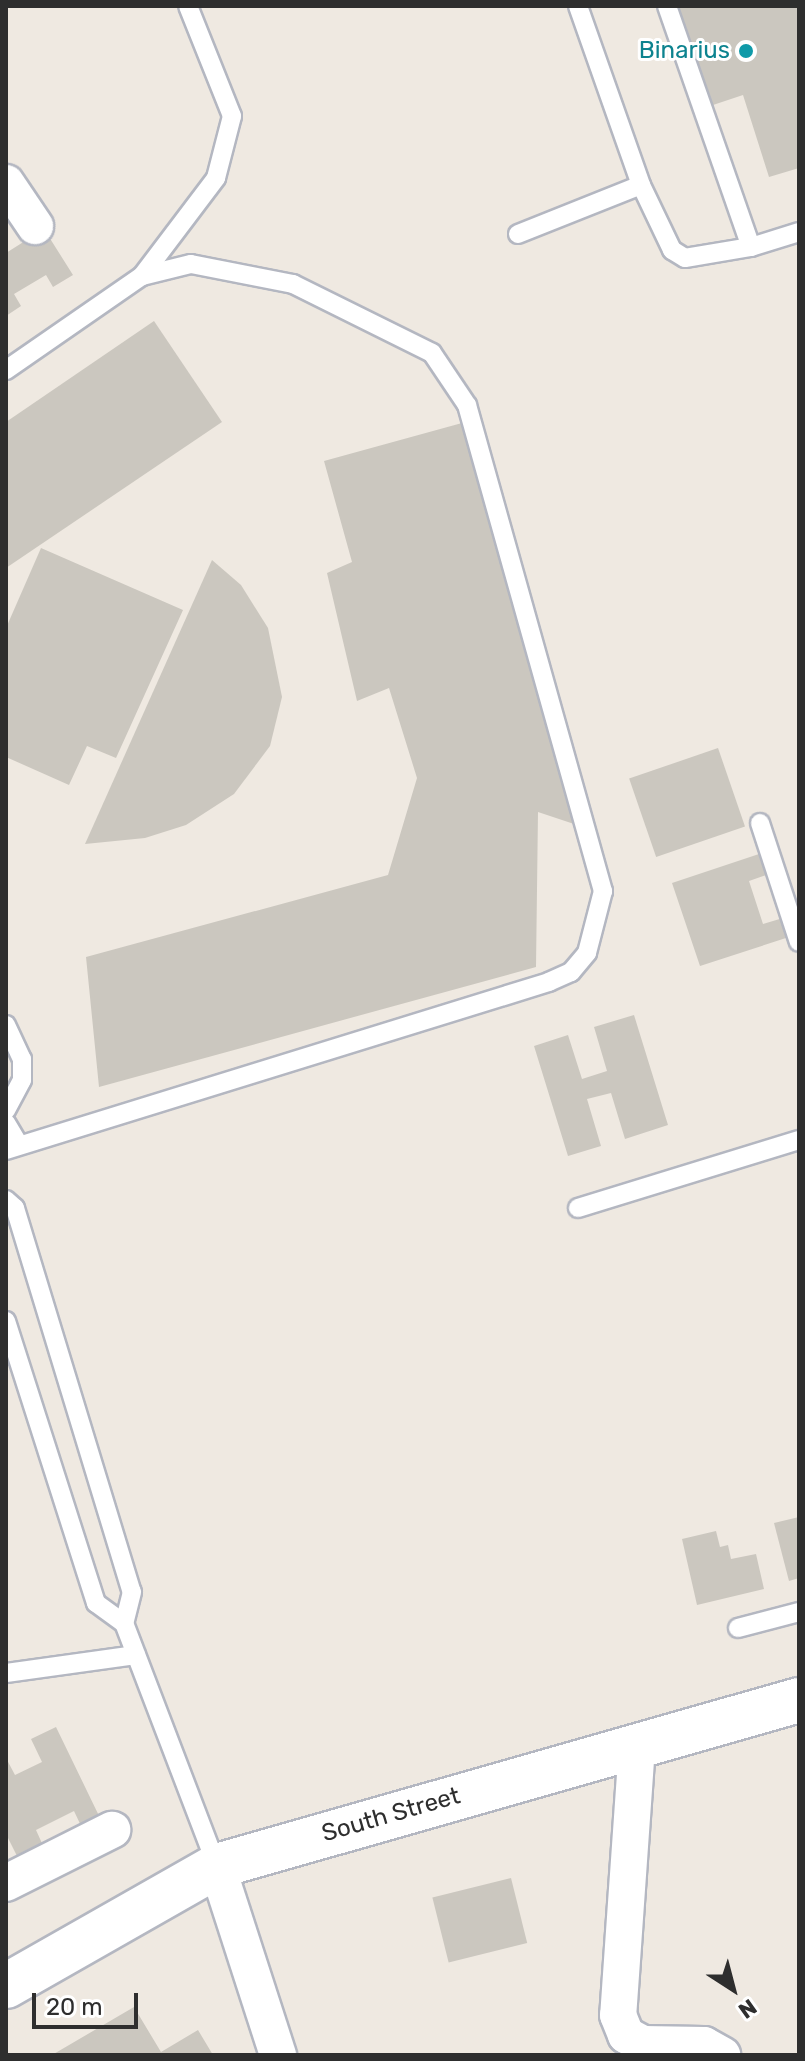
<!DOCTYPE html>
<html>
<head>
<meta charset="utf-8">
<style>
  body { margin:0 }
  #map { position:relative; width:805px; height:2061px; overflow:hidden; background:#efe9e1; font-family:Rubik,sans-serif }
  div>[style] { position:absolute }
  .building>* { inset:0; background:#cbc7bf; transform-origin:0 0 }
  .roads { filter:drop-shadow(2px 0 #b4b7c1) drop-shadow(-2px 0 #b4b7c1) drop-shadow(0 2px #b4b7c1) drop-shadow(0 -2px #b4b7c1) }
  .lane>* { height:18px; margin:-9px; padding:0 9px; transform-origin:9px; border-radius:9px; background:#fff }
  .street>* { height:36px; margin:-18px; padding:0 18px; transform-origin:18px; border-radius:18px; background:#fff }
  .secondary>* { height:44px; margin:-22px; padding:0 22px; transform-origin:22px; border-radius:22px; background:#fff }
  .dots>* { width:22px; height:22px; translate:-50% -50%; box-sizing:border-box; border:4px solid #fff; border-radius:50% }
  span { translate:-50% -50%; white-space:nowrap; text-align:center; line-height:1.15; -webkit-text-stroke:6px #fff; paint-order:stroke }
  .culture-label { font-size:24px; color:#0d838f }
  .right { translate:-100% -50%; text-align:right }
  .street-label { font-size:24px; color:#2e2e2e }
  .frame { position:absolute; inset:0; border:8px solid #2e2e2e; pointer-events:none }
  .north { position:absolute; left:693px; top:1949px; width:80px; height:80px; -webkit-text-stroke:6px #fff; paint-order:stroke; rotate:144deg; font-size:22px; font-weight:700; line-height:32px; text-align:center; color:#2e2e2e }
  .north::after { content:''; display:block; margin:auto; width:28px; height:36px; background:#2e2e2e; clip-path:polygon(50% 0,100% 100%,50% 72%,0 100%) }
  .scale { position:absolute; left:32px; top:1993px; width:106px; height:36px; box-sizing:border-box; border:4px solid #2e2e2e; border-top:0; padding-left:10px; font-size:24px; line-height:28px; white-space:nowrap; color:#2e2e2e; -webkit-text-stroke:6px #fff; paint-order:stroke }
</style>
</head>
<body>
<div id="map">
  <div class="building">
    <div style="clip-path:polygon(678px 6px,799px 6px,799px 168px,769px 177px,743px 95px,710px 106px)"></div>
    <div style="clip-path:polygon(44px 229px,73px 275px,53px 287px,46px 275px,14px 294px,21px 306px,6px 316px,6px 253px)"></div>
    <div style="clip-path:polygon(154px 321px,222px 422px,6px 568px,6px 422px)"></div>
    <div style="clip-path:polygon(462px 423px,577px 825px,538px 812px,536px 967px,99px 1087px,86px 957px,388px 875px,417px 778px,389px 688px,357px 701px,327px 573px,352px 562px,324px 461px)"></div>
    <div style="clip-path:polygon(41px 548px,183px 610px,116px 758px,87px 746px,69px 785px,6px 757px,6px 628px)"></div>
    <div style="clip-path:polygon(212px 560px,241px 585px,268px 628px,282px 697px,270px 746px,234px 794px,186px 825px,145px 838px,85px 844px)"></div>
    <div style="left:718px;top:748px;width:83px;height:94px;rotate:71deg"></div>
    <div style="clip-path:polygon(762px 853px,769px 874px,749px 881px,763px 924px,783px 918px,789px 937px,700px 966px,672px 883px)"></div>
    <div style="clip-path:polygon(634px 1015px,668px 1125px,625px 1139px,611px 1093px,587px 1099px,601px 1146px,568px 1156px,534px 1046px,568px 1035px,582px 1079px,607px 1071px,594px 1027px)"></div>
    <div style="clip-path:polygon(799px 1517px,799px 1578px,789px 1581px,774px 1523px)"></div>
    <div style="clip-path:polygon(716px 1531px,720px 1547px,728px 1545px,731px 1559px,756px 1554px,764px 1589px,697px 1605px,682px 1539px)"></div>
    <div style="clip-path:polygon(56px 1727px,102px 1822px,83px 1830px,74px 1811px,36px 1830px,45px 1850px,20px 1862px,6px 1834px,6px 1758px,15px 1775px,42px 1762px,31px 1739px)"></div>
    <div style="left:511px;top:1878px;width:67px;height:81px;rotate:76deg"></div>
    <div style="clip-path:polygon(134px 2007px,161px 2052px,198px 2030px,213px 2055px,52px 2055px)"></div>
  </div>
  <div class="roads">
    <div class="lane">
      <div style="left:578px;top:6px;width:190px;rotate:70.6deg"></div>
      <div style="left:641px;top:185px;width:72px;rotate:64.5deg"></div>
      <div style="left:672px;top:250px;width:15px;rotate:32deg"></div>
      <div style="left:685px;top:258px;width:67px;rotate:-9.5deg"></div>
      <div style="left:751px;top:247px;width:50px;rotate:-17.4deg"></div>
      <div style="left:667px;top:6px;width:255px;rotate:70.8deg"></div>
      <div style="left:518px;top:234px;width:132px;rotate:-21.7deg"></div>
      <div style="left:142px;top:276px;width:123px;rotate:-52.9deg"></div>
      <div style="left:216px;top:178px;width:64px;rotate:-75.5deg"></div>
      <div style="left:232px;top:116px;width:118px;rotate:-111.8deg"></div>
      <div style="left:6px;top:370px;width:165px;rotate:-34.7deg"></div>
      <div style="left:142px;top:276px;width:50px;rotate:-13.8deg"></div>
      <div style="left:191px;top:264px;width:104px;rotate:11.1deg"></div>
      <div style="left:293px;top:284px;width:155px;rotate:26.4deg"></div>
      <div style="left:432px;top:353px;width:63px;rotate:56.1deg"></div>
      <div style="left:467px;top:405px;width:505px;rotate:74.37deg"></div>
      <div style="left:603px;top:891px;width:64px;rotate:104.5deg"></div>
      <div style="left:587px;top:953px;width:25px;rotate:130deg"></div>
      <div style="left:571px;top:972px;width:24px;rotate:156deg"></div>
      <div style="left:549px;top:982px;width:568px;rotate:162.81deg"></div>
      <div style="left:760px;top:823px;width:125px;rotate:71.9deg"></div>
      <div style="left:6px;top:1025px;width:38px;rotate:65deg"></div>
      <div style="left:22px;top:1059px;width:21px;rotate:90deg"></div>
      <div style="left:22px;top:1080px;width:34px;rotate:118deg"></div>
      <div style="left:6px;top:1123px;width:26px;rotate:59deg"></div>
      <div style="left:6px;top:1200px;width:12px;rotate:42deg"></div>
      <div style="left:15px;top:1208px;width:401px;rotate:73.1deg"></div>
      <div style="left:132px;top:1592px;width:32px;rotate:104deg"></div>
      <div style="left:124px;top:1623px;width:260px;rotate:69.1deg"></div>
      <div style="left:578px;top:1208px;width:231px;rotate:-17.1deg"></div>
      <div style="left:6px;top:1321px;width:296px;rotate:72.3deg"></div>
      <div style="left:96px;top:1603px;width:34px;rotate:36deg"></div>
      <div style="left:738px;top:1628px;width:63px;rotate:-14.7deg"></div>
      <div style="left:6px;top:1673px;width:131px;rotate:-7.9deg"></div>
    </div>
    <div class="street">
      <div style="left:6px;top:183px;width:52px;rotate:56deg"></div>
      <div style="left:637px;top:1746px;width:270px;rotate:94deg"></div>
      <div style="left:618px;top:2015px;width:22px;rotate:68deg"></div>
      <div style="left:626px;top:2035px;width:19px;rotate:28deg"></div>
      <div style="left:643px;top:2044px;width:61px;rotate:0.9deg"></div>
      <div style="left:704px;top:2045px;width:21px;rotate:29deg"></div>
      <div style="left:217px;top:1866px;width:199px;rotate:72.1deg"></div>
      <div style="left:6px;top:1883px;width:119px;rotate:-26.6deg"></div>
    </div>
    <div class="secondary">
      <div style="left:6px;top:1986px;width:243px;rotate:-29.6deg"></div>
      <div style="left:217px;top:1866px;width:605px;rotate:-15.92deg"></div>
    </div>
  </div>
  <div class="dots">
    <div style="left:746px;top:51px;background:#0f9aa8"></div>
  </div>
  <div class="culture-label">
    <span class="right" style="left:730px;top:51px">Binarius</span>
  </div>
  <div class="street-label">
    <span style="left:391px;top:1815px;rotate:-16deg">South Street</span>
  </div>
  <div class="frame"></div>
  <div class="north">N</div>
  <div class="scale">20 m</div>
</div>
</body>
</html>
